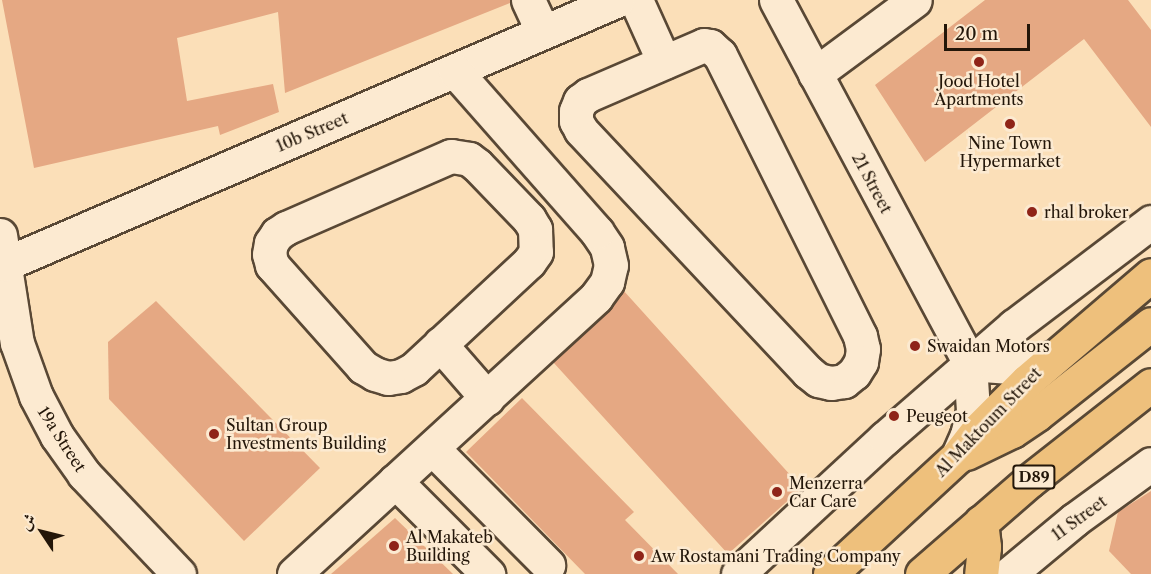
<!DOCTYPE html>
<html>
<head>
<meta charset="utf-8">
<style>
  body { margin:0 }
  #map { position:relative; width:1151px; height:574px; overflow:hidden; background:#fbdfb8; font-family:"Libre Caslon Text",Amiri,serif }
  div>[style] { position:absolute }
  .building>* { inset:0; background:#e5a883 }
  .roads { filter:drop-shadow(2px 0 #594835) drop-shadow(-2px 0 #594835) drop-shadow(0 2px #594835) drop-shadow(0 -2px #594835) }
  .minor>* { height:33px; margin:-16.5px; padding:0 16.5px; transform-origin:16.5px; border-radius:16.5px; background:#fcead1 }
  .major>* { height:33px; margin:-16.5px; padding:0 16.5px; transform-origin:16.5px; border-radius:16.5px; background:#eec07c }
  .dots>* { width:16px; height:16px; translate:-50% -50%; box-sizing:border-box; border:3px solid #fcead1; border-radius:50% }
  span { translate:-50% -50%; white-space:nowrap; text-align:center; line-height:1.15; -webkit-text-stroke:5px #fcead1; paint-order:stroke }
  .shield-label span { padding:2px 4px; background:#fcead1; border:2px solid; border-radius:4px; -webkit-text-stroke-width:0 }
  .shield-label { font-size:15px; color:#231609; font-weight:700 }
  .poi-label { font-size:16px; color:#231609 }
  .left { translate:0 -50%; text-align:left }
  .street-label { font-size:16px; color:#231609 }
  .north { position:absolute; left:12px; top:502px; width:60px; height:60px; -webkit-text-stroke:4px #fcead1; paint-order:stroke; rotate:305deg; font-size:16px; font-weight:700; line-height:24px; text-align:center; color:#231609 }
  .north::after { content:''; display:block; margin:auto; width:21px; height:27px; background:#231609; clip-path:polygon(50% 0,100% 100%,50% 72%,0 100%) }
  .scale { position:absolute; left:944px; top:24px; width:86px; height:27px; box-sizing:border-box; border:3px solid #231609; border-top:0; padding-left:8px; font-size:18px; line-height:21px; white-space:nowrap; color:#231609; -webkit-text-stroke:4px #fcead1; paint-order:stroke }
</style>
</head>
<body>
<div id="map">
  <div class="building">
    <div style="clip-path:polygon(2px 0,510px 0,510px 3px,285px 93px,278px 12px,177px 38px,187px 101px,273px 84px,279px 112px,220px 135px,218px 126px,34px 168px)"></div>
    <div style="clip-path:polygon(985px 0,1128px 0,1151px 30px,1151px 127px,1084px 39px,925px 162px,875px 85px)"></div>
    <div style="clip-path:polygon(623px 290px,802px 488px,728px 554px,553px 362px,609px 311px)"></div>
    <div style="clip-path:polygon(156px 301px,320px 468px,244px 541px,109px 399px,108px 342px)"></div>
    <div style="clip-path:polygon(522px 398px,634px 512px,625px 520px,678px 574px,585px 574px,466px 452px)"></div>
    <div style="clip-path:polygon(1151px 491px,1151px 574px,1131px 574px,1109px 551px,1118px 512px)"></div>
    <div style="clip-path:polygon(395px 518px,453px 574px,331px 574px)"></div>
  </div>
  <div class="roads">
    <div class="minor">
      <div style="left:528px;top:0;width:35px;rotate:65deg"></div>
      <div style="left:636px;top:0;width:68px;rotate:65.7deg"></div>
      <div style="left:776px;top:0;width:412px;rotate:61.9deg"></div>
      <div style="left:970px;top:364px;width:47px;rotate:86.3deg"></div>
      <div style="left:973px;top:411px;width:25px;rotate:104deg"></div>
      <div style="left:967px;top:435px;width:22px;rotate:114deg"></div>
      <div style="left:704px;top:45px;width:6px;rotate:9deg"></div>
      <div style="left:710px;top:46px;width:13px;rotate:42deg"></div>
      <div style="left:720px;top:55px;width:314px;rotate:63.5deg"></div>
      <div style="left:860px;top:336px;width:13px;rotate:77deg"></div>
      <div style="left:863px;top:349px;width:13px;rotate:99deg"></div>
      <div style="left:861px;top:362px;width:13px;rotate:122deg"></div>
      <div style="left:854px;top:373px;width:13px;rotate:141deg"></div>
      <div style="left:844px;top:381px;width:13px;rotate:171deg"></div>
      <div style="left:831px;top:383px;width:13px;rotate:-167deg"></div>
      <div style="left:818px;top:380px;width:13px;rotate:-141deg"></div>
      <div style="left:808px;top:372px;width:332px;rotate:-133.2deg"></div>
      <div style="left:581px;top:130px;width:10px;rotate:-119deg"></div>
      <div style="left:576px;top:121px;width:10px;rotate:-90deg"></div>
      <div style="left:576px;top:111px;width:11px;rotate:-68deg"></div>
      <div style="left:580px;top:101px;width:10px;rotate:-37deg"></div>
      <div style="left:588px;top:95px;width:126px;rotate:-23.3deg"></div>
      <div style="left:815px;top:74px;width:124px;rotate:-36.5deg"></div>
      <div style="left:451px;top:156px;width:18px;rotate:9deg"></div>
      <div style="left:469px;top:159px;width:10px;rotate:37deg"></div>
      <div style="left:477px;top:165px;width:75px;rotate:46.1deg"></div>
      <div style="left:529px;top:219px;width:12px;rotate:59deg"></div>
      <div style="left:535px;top:229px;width:23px;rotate:88deg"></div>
      <div style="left:536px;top:252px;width:12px;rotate:125deg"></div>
      <div style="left:529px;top:262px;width:157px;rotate:137.1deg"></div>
      <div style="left:414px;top:369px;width:15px;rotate:152deg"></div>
      <div style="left:401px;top:376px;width:13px;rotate:171deg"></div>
      <div style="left:388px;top:378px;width:14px;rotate:-163deg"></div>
      <div style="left:375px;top:374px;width:14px;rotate:-150deg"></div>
      <div style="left:363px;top:367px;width:137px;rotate:-131.7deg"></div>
      <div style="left:272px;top:265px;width:11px;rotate:-105deg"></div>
      <div style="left:269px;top:254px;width:11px;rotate:-80deg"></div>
      <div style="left:271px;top:243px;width:11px;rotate:-56deg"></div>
      <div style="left:277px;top:234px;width:11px;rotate:-34deg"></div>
      <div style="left:286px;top:228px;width:180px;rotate:-23.6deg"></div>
      <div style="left:0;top:235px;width:109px;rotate:81.1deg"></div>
      <div style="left:17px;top:343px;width:56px;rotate:70.3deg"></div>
      <div style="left:36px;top:396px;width:45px;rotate:62.3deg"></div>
      <div style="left:57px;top:436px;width:47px;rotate:54.6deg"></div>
      <div style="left:84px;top:474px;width:138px;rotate:46.5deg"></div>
      <div style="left:5px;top:264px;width:667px;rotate:-23.3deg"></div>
      <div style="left:440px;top:344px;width:72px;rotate:49deg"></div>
      <div style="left:970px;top:364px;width:40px;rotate:4.3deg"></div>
      <div style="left:1010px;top:367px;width:43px;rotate:-12.1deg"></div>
      <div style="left:432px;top:448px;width:165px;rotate:45.2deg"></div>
      <div style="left:395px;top:481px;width:132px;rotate:45deg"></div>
      <div style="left:294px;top:574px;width:410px;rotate:-42.5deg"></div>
      <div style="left:596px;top:297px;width:19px;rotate:-54deg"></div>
      <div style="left:607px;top:282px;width:17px;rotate:-77deg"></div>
      <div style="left:611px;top:265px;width:18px;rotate:-103deg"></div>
      <div style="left:607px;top:247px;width:18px;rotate:-124deg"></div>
      <div style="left:597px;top:232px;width:215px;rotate:-131.4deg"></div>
      <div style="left:738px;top:574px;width:200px;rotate:-42.8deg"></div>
      <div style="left:885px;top:438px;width:171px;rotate:-41deg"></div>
      <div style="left:1014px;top:326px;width:172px;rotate:-37.2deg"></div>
      <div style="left:1009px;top:574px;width:85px;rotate:-39.7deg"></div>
      <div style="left:1074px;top:520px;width:95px;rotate:-36deg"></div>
    </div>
    <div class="major">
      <div style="left:966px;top:453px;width:51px;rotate:-25.6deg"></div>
      <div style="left:1012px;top:431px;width:30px;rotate:-34deg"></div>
      <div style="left:1037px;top:414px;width:145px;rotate:-38.3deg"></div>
      <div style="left:981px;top:522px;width:25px;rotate:83deg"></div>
      <div style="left:984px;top:547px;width:27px;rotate:96deg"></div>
      <div style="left:830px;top:574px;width:173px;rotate:-42.7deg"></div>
      <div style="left:957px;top:457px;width:34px;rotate:-52deg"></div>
      <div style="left:978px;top:430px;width:69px;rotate:-45deg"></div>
      <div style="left:1027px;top:381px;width:163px;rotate:-40.5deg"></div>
      <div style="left:922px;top:574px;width:142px;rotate:-41deg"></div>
      <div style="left:1029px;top:481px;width:155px;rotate:-38.2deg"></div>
    </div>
  </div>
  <div class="dots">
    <div style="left:979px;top:62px;background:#8f2418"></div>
    <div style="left:1010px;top:124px;background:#8f2418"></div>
    <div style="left:1032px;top:212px;background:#8f2418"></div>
    <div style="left:915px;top:346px;background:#8f2418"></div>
    <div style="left:894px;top:416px;background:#8f2418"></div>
    <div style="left:214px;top:434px;background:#8f2418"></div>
    <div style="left:777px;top:492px;background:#8f2418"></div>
    <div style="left:394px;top:546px;background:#8f2418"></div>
    <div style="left:639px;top:556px;background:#8f2418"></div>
  </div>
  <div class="shield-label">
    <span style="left:1034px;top:477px">D89</span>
  </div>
  <div class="poi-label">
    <span style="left:979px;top:90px">Jood Hotel<br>Apartments</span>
    <span style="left:1010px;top:152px">Nine Town<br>Hypermarket</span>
    <span class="left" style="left:1044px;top:212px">rhal broker</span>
    <span class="left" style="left:927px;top:346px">Swaidan Motors</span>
    <span class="left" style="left:906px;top:416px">Peugeot</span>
    <span class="left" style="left:226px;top:434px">Sultan Group<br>Investments Building</span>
    <span class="left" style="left:789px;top:492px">Menzerra<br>Car Care</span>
    <span class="left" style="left:406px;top:546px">Al Makateb<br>Building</span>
    <span class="left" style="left:651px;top:556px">Aw Rostamani Trading Company</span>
  </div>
  <div class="street-label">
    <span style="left:312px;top:132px;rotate:-23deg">10b Street</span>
    <span style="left:872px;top:183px;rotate:62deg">21 Street</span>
    <span style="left:988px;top:422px;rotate:-46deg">Al Maktoum Street</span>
    <span style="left:62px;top:439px;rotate:57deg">19a Street</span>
    <span style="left:1079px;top:518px;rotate:-36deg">11 Street</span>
  </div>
  <div class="north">ش</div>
  <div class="scale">20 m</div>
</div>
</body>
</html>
